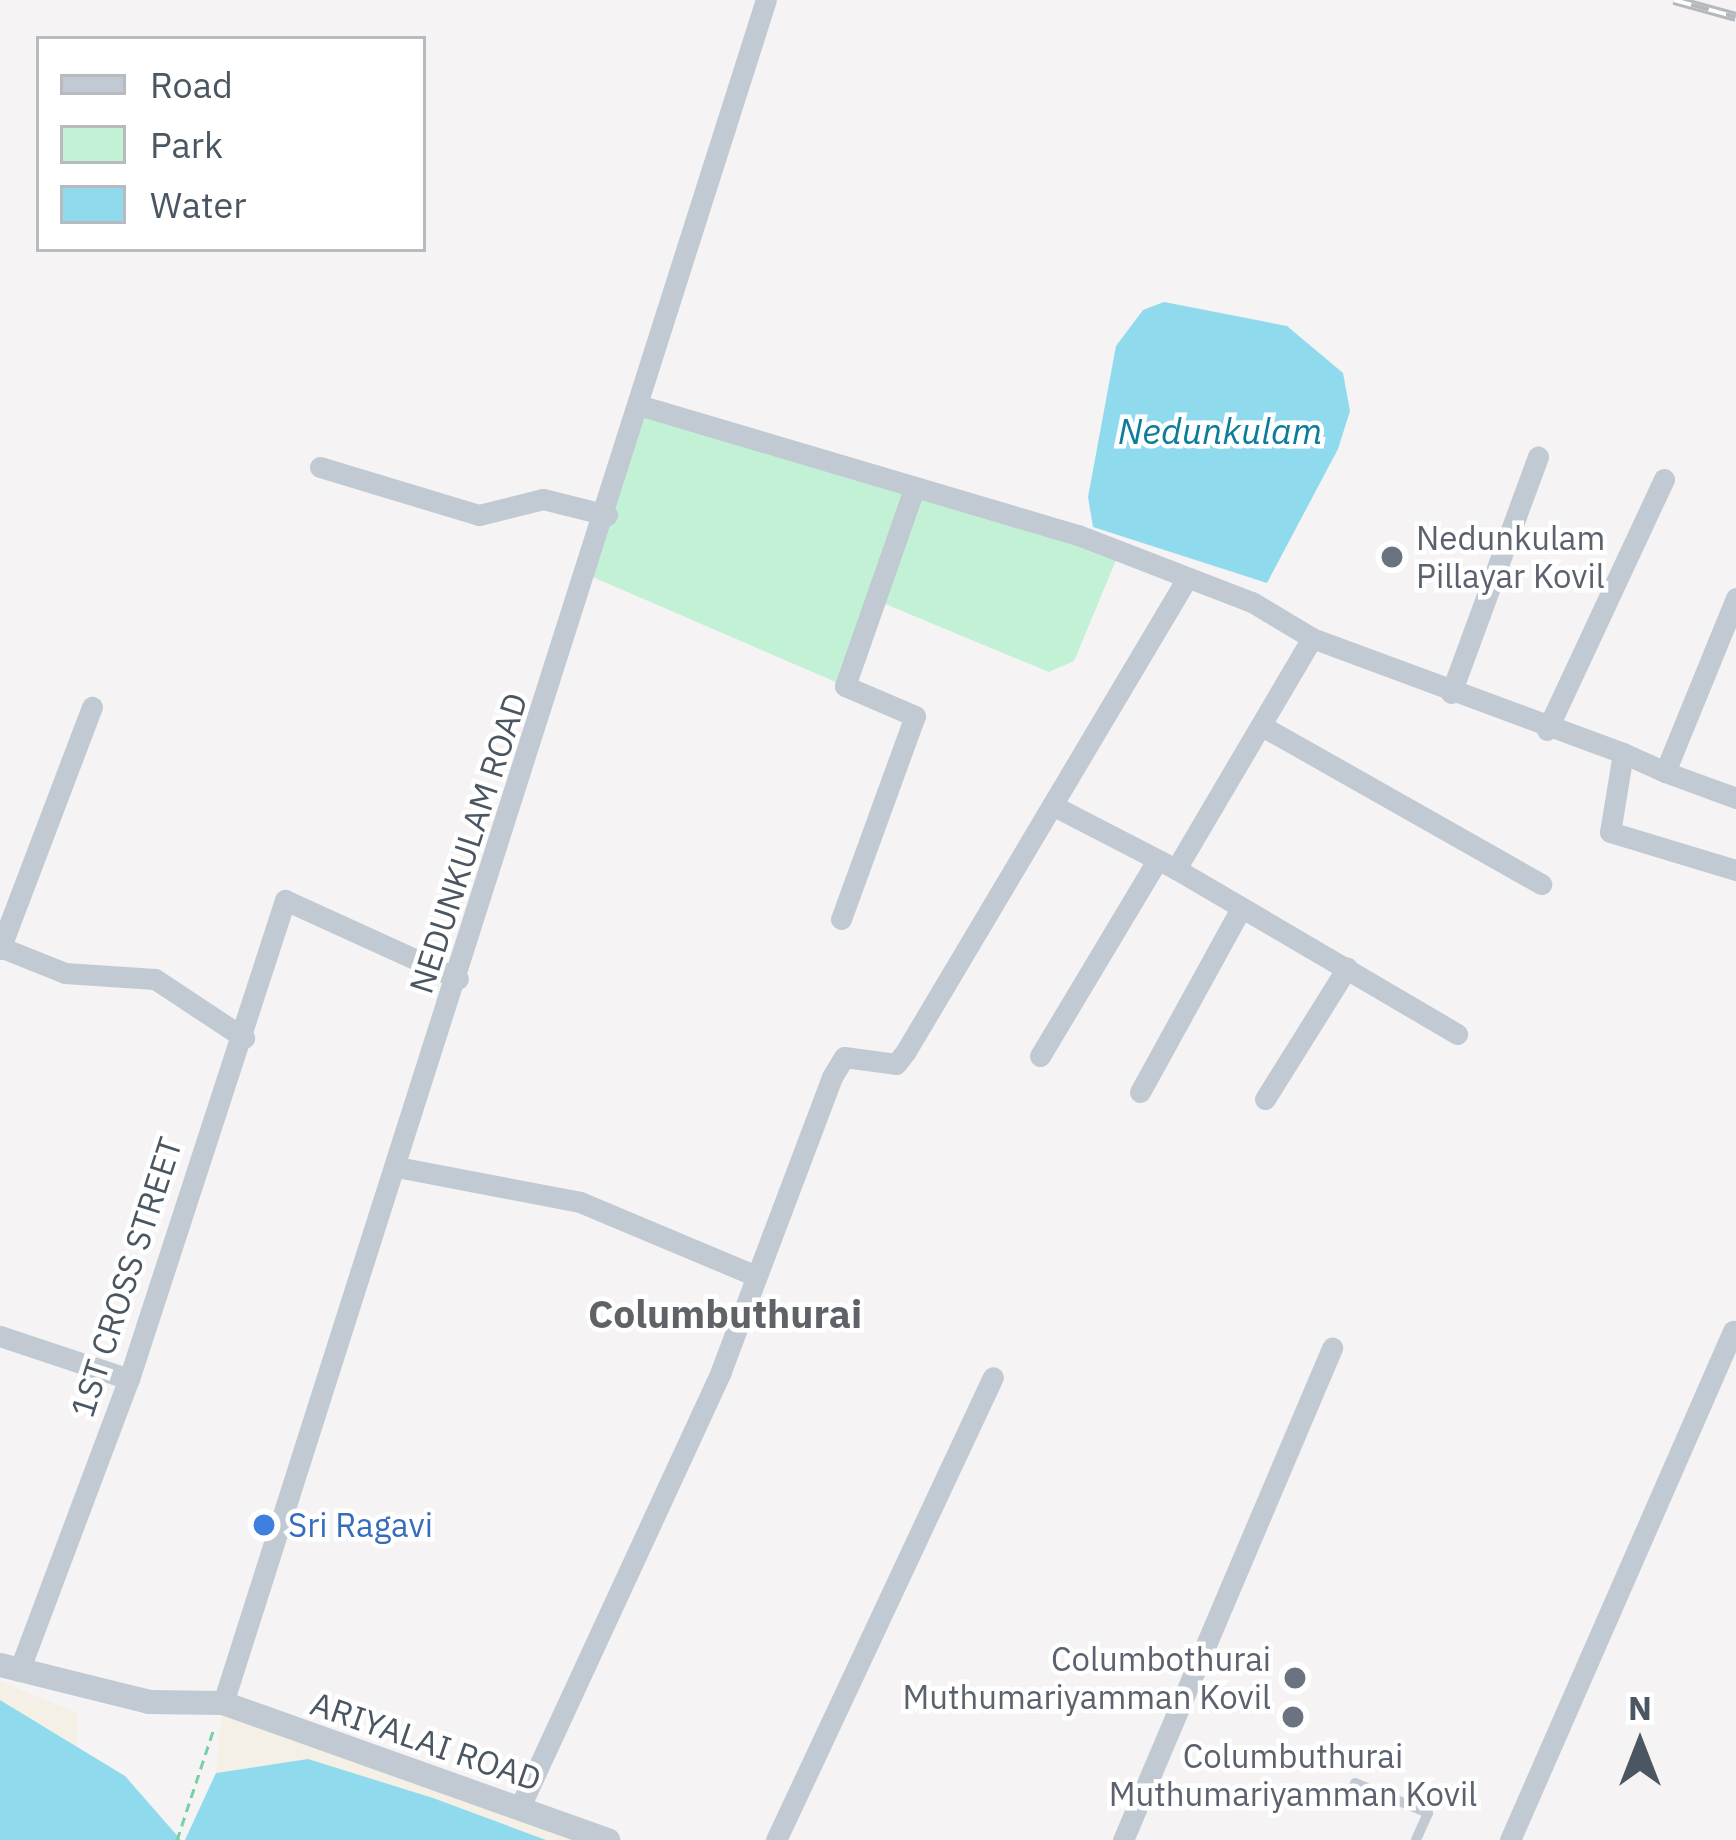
<!DOCTYPE html>
<html>
<head>
<meta charset="utf-8">
<style>
  body { margin:0 }
  #map { position:relative; width:1736px; height:1840px; overflow:hidden; background:#f5f3f3; font-family:"IBM Plex Sans",sans-serif }
  div>[style] { position:absolute }
  .green>* { inset:0; background:#c3f1d5 }
  .sand>* { inset:0; background:#f5f0e5 }
  .water>* { inset:0; background:#90daee }
  .path>* { height:3px; margin-top:-1.5px; transform-origin:0; background:repeating-linear-gradient(90deg,#7ad0a6 0 9px,transparent 0 15px) }
  .service>* { height:10px; margin:-5px; padding:0 5px; transform-origin:5px; border-radius:5px; background:#c1cad2 }
  .minor>* { height:21px; margin:-10.5px; padding:0 10.5px; transform-origin:10.5px; border-radius:10.5px; background:#c1cad2 }
  .tertiary>* { height:24px; margin:-12px; padding:0 12px; transform-origin:12px; border-radius:12px; background:#c1cad2 }
  .rail>* { height:10px; margin-top:-5px; transform-origin:0; background:repeating-linear-gradient(90deg,#fff 0 18px,#b5b8bd 0 36px); box-sizing:border-box; border-block:3px solid #b5b8bd }
  .dots>* { width:33px; height:33px; translate:-50% -50%; box-sizing:border-box; border:6px solid #fff; border-radius:50% }
  span { translate:-50% -50%; white-space:nowrap; text-align:center; line-height:1.15; -webkit-text-stroke:9px #fff; paint-order:stroke }
  .worship-label { font-size:33px; color:#5b616d }
  .left { translate:0 -50%; text-align:left }
  .right { translate:-100% -50%; text-align:right }
  .street-label { font-size:33px; color:#4a5661 }
  .shop-label { font-size:33px; color:#366cbe }
  .water-label { font-size:36px; color:#0c7c9b; font-style:italic }
  .quarter-label { font-size:39px; color:#5f6368; font-weight:700 }
  .legend { position:absolute; left:36px; top:36px; width:390px; height:216px; box-sizing:border-box; background:#fff; border:3px solid #b7bbc0; margin:0; padding:15px 21px; list-style:none; font-size:36px; color:#4a5661 }
  .legend li { display:flex; align-items:center; gap:24px; height:60px }
  .legend b { width:60px; border:3px solid #b7bbc0 }
  .north { position:absolute; left:1580px; top:1684px; width:120px; height:120px; -webkit-text-stroke:9px #fff; paint-order:stroke; rotate:0deg; font-size:33px; font-weight:700; line-height:48px; text-align:center; color:#4a5661 }
  .north::after { content:''; display:block; margin:auto; width:42px; height:54px; background:#4a5661; clip-path:polygon(50% 0,100% 100%,50% 72%,0 100%) }
</style>
</head>
<body>
<div id="map">
  <div class="green">
    <div style="clip-path:polygon(642px 406px,1119px 553px,1074px 661px,1049px 672px,878px 601px,845px 686px,588px 575px)"></div>
  </div>
  <div class="sand">
    <div style="clip-path:polygon(0 1681px,77px 1713px,77px 1746px,0 1700px)"></div>
    <div style="clip-path:polygon(223px 1703px,595px 1840px,546px 1840px,308px 1759px,216px 1773px)"></div>
  </div>
  <div class="water">
    <div style="clip-path:polygon(1164px 302px,1287px 326px,1343px 373px,1350px 411px,1338px 449px,1267px 583px,1093px 527px,1088px 497px,1116px 346px,1143px 310px)"></div>
    <div style="clip-path:polygon(0 1700px,125px 1776px,181px 1840px,0 1840px)"></div>
    <div style="clip-path:polygon(308px 1759px,433px 1798px,546px 1840px,185px 1840px,216px 1773px)"></div>
  </div>
  <div class="path">
    <div style="left:177px;top:1840px;width:118px;rotate:-71.7deg"></div>
  </div>
  <div class="service">
    <div style="left:1355px;top:1783px;width:79px;rotate:22.3deg"></div>
    <div style="left:1428px;top:1813px;width:30px;rotate:114deg"></div>
  </div>
  <div class="minor">
    <div style="left:642px;top:406px;width:455px;rotate:16.5deg"></div>
    <div style="left:1078px;top:535px;width:186px;rotate:21.1deg"></div>
    <div style="left:1252px;top:602px;width:70px;rotate:31deg"></div>
    <div style="left:1312px;top:638px;width:332px;rotate:20.3deg"></div>
    <div style="left:1623px;top:753px;width:80px;rotate:99.3deg"></div>
    <div style="left:1610px;top:832px;width:132px;rotate:16.8deg"></div>
    <div style="left:320px;top:467px;width:166px;rotate:16.8deg"></div>
    <div style="left:479px;top:515px;width:66px;rotate:-14deg"></div>
    <div style="left:543px;top:499px;width:66px;rotate:14deg"></div>
    <div style="left:1451px;top:693px;width:252px;rotate:-69.8deg"></div>
    <div style="left:1262px;top:726px;width:321px;rotate:29.5deg"></div>
    <div style="left:1547px;top:730px;width:277px;rotate:-65deg"></div>
    <div style="left:1623px;top:753px;width:46px;rotate:24.3deg"></div>
    <div style="left:1665px;top:772px;width:188px;rotate:-67.8deg"></div>
    <div style="left:1665px;top:772px;width:76px;rotate:20.1deg"></div>
    <div style="left:1052px;top:805px;width:140px;rotate:27.3deg"></div>
    <div style="left:1176px;top:869px;width:268px;rotate:-59.5deg"></div>
    <div style="left:1176px;top:869px;width:326px;rotate:30.4deg"></div>
    <div style="left:841px;top:919px;width:216px;rotate:-70deg"></div>
    <div style="left:915px;top:716px;width:76px;rotate:-156.8deg"></div>
    <div style="left:845px;top:686px;width:206px;rotate:-70.7deg"></div>
    <div style="left:0;top:947px;width:70px;rotate:21.8deg"></div>
    <div style="left:65px;top:973px;width:90px;rotate:3.8deg"></div>
    <div style="left:155px;top:979px;width:107px;rotate:33.5deg"></div>
    <div style="left:0;top:949px;width:259px;rotate:-69.2deg"></div>
    <div style="left:1040px;top:1056px;width:224px;rotate:-59.1deg"></div>
    <div style="left:1140px;top:1092px;width:210px;rotate:-61.2deg"></div>
    <div style="left:1265px;top:1099px;width:155px;rotate:-58deg"></div>
    <div style="left:397px;top:1167px;width:186px;rotate:10.8deg"></div>
    <div style="left:580px;top:1202px;width:191px;rotate:22.8deg"></div>
    <div style="left:0;top:1336px;width:136px;rotate:18.4deg"></div>
    <div style="left:19px;top:1671px;width:312px;rotate:-69.4deg"></div>
    <div style="left:129px;top:1379px;width:504px;rotate:-71.96deg"></div>
    <div style="left:285px;top:900px;width:190px;rotate:24.5deg"></div>
    <div style="left:223px;top:1703px;width:1787px;rotate:-72.32deg"></div>
    <div style="left:519px;top:1809px;width:482px;rotate:-65.2deg"></div>
    <div style="left:721px;top:1371px;width:314px;rotate:-69.3deg"></div>
    <div style="left:832px;top:1077px;width:23px;rotate:-59deg"></div>
    <div style="left:844px;top:1057px;width:52px;rotate:7.7deg"></div>
    <div style="left:896px;top:1064px;width:16px;rotate:-52deg"></div>
    <div style="left:906px;top:1051px;width:548px;rotate:-59.27deg"></div>
    <div style="left:776px;top:1840px;width:511px;rotate:-64.89deg"></div>
    <div style="left:1123px;top:1840px;width:535px;rotate:-66.98deg"></div>
    <div style="left:1510px;top:1840px;width:556px;rotate:-66.34deg"></div>
  </div>
  <div class="tertiary">
    <div style="left:0;top:1665px;width:154px;rotate:13.9deg"></div>
    <div style="left:149px;top:1702px;width:74px;rotate:0.8deg"></div>
    <div style="left:223px;top:1703px;width:409px;rotate:19.6deg"></div>
  </div>
  <div class="rail">
    <div style="left:1674px;top:0;width:64px;rotate:15.3deg"></div>
  </div>
  <div class="dots">
    <div style="left:1392px;top:557px;background:#6b7280"></div>
    <div style="left:264px;top:1525px;background:#3f7fe0"></div>
    <div style="left:1295px;top:1678px;background:#6b7280"></div>
    <div style="left:1293px;top:1717px;background:#6b7280"></div>
  </div>
  <div class="worship-label">
    <span class="left" style="left:1416px;top:557px">Nedunkulam<br>Pillayar Kovil</span>
    <span class="right" style="left:1271px;top:1678px">Columbothurai<br>Muthumariyamman Kovil</span>
    <span style="left:1293px;top:1775px">Columbuthurai<br>Muthumariyamman Kovil</span>
  </div>
  <div class="street-label">
    <span style="left:468px;top:843px;rotate:-72deg">NEDUNKULAM ROAD</span>
    <span style="left:126px;top:1277px;rotate:-72deg">1ST CROSS STREET</span>
    <span style="left:426px;top:1741px;rotate:19deg">ARIYALAI ROAD</span>
  </div>
  <div class="shop-label">
    <span class="left" style="left:288px;top:1525px">Sri Ragavi</span>
  </div>
  <div class="water-label">
    <span style="left:1220px;top:431px">Nedunkulam</span>
  </div>
  <div class="quarter-label">
    <span style="left:725px;top:1314px">Columbuthurai</span>
  </div>
  <ul class="legend">
  <li><b style="height:15px;background:#c1cad2"></b>Road</li>
  <li><b style="height:33px;background:#c3f1d5"></b>Park</li>
  <li><b style="height:33px;background:#90daee"></b>Water</li>
  </ul>
  <div class="north">N</div>
</div>
</body>
</html>
